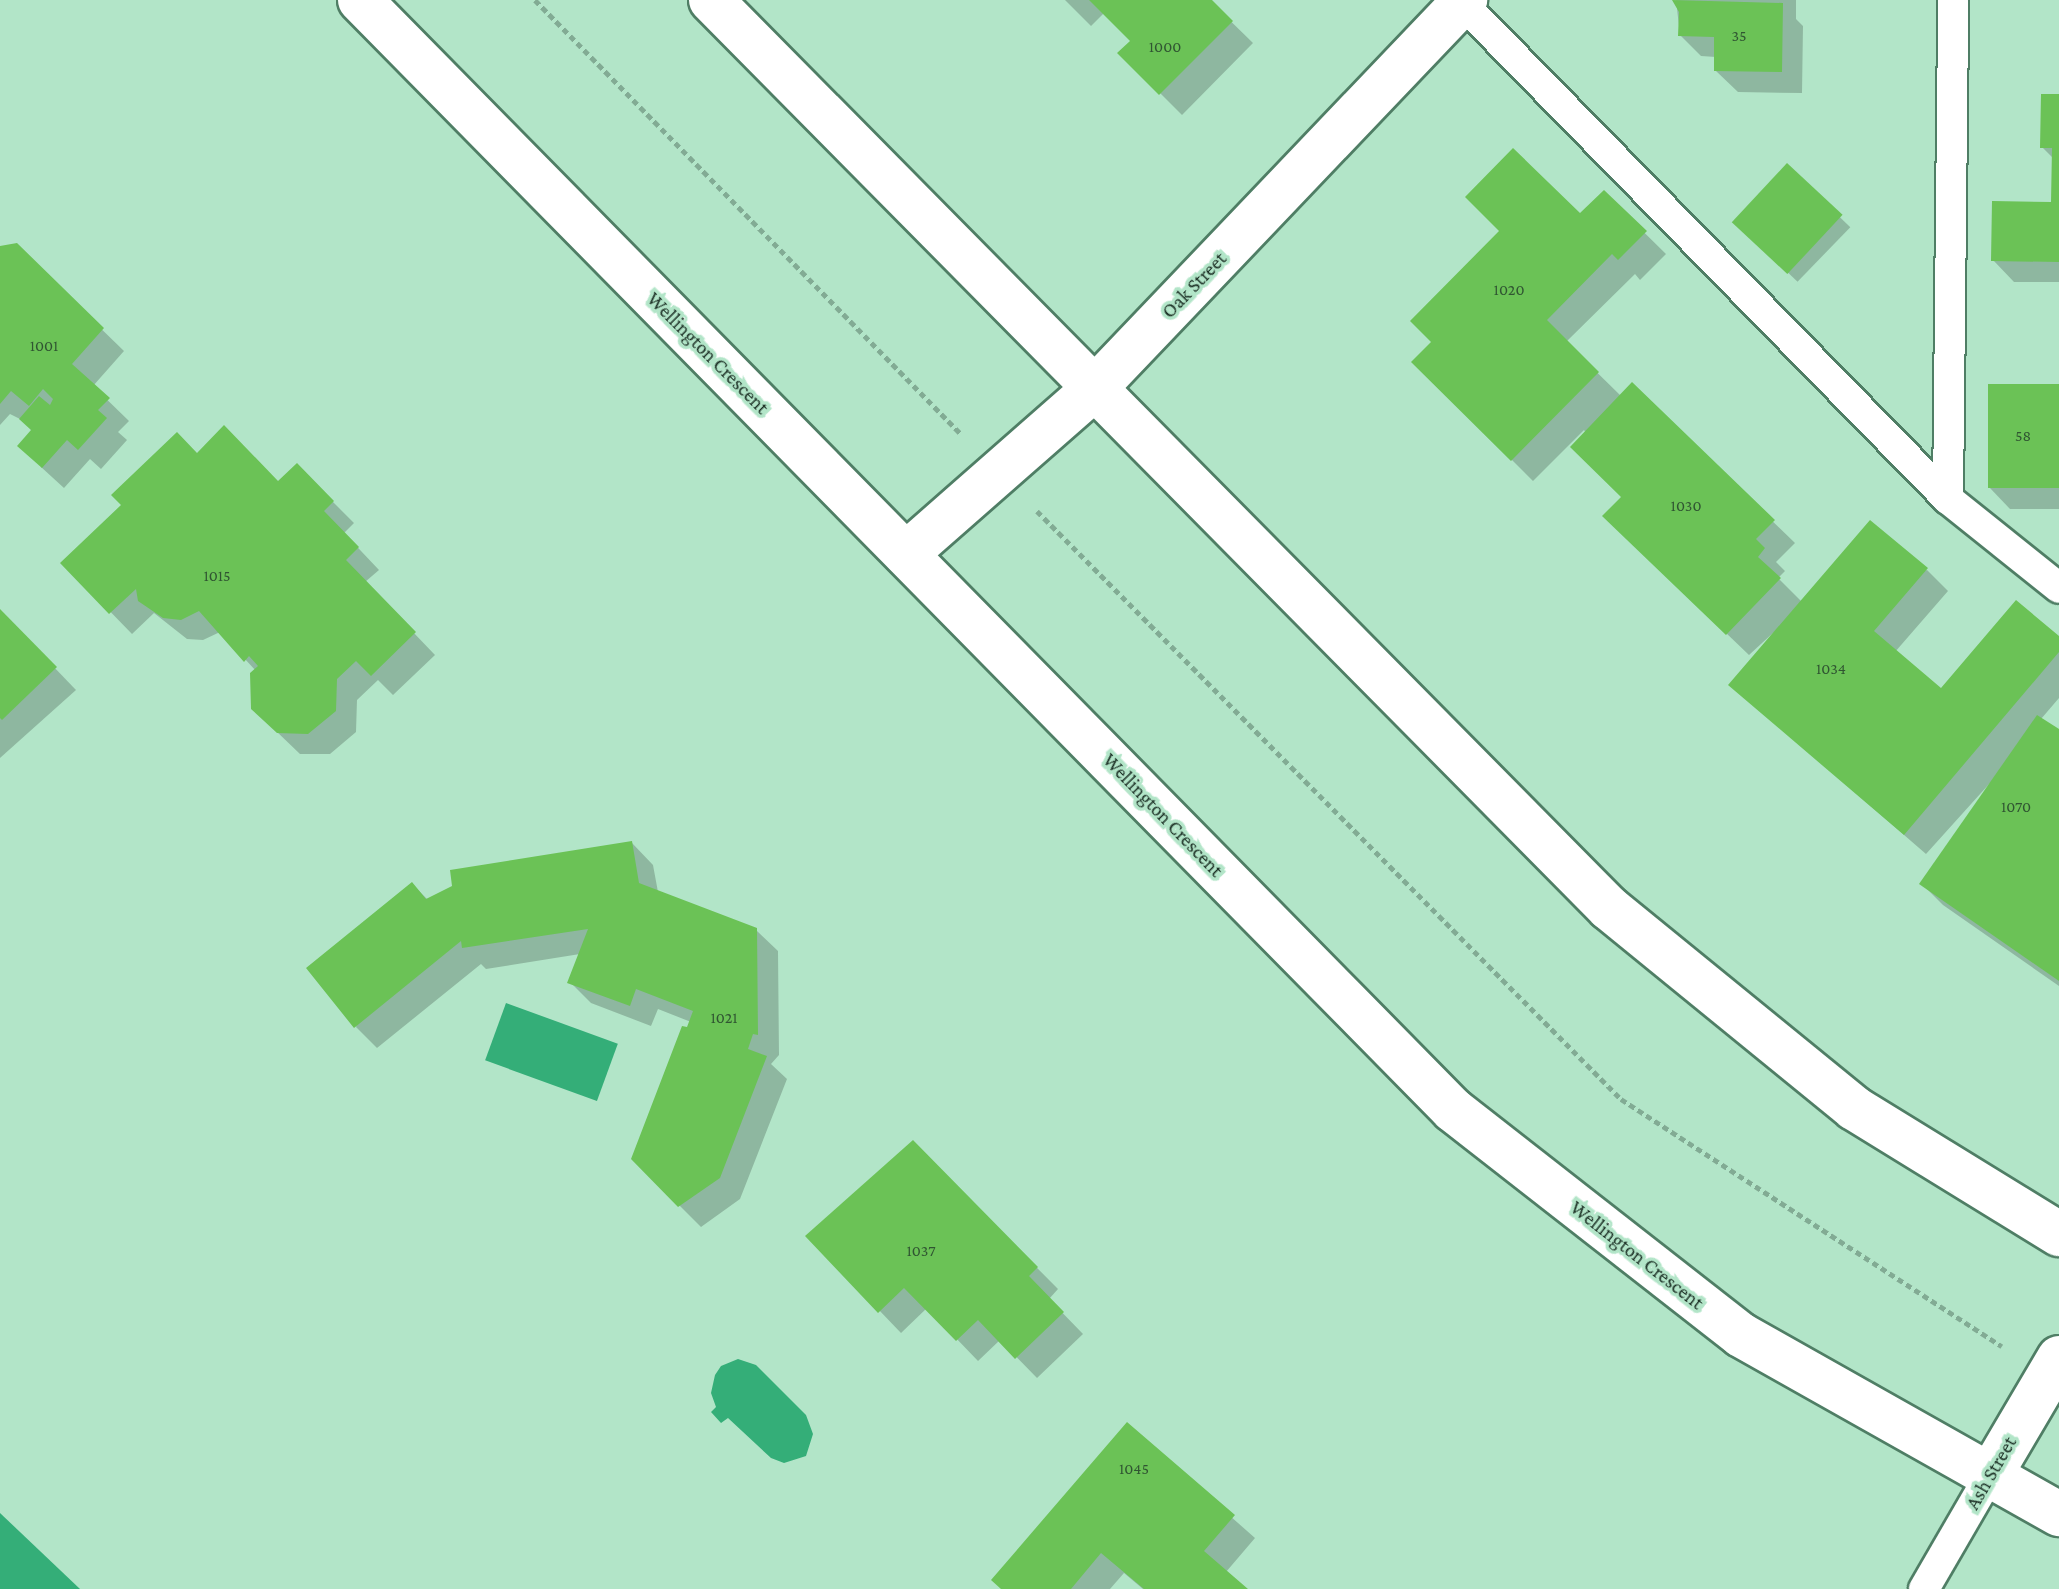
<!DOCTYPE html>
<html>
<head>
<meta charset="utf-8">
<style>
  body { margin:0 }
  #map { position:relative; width:2059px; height:1589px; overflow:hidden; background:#b2e5c8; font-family:"Crimson Pro",serif }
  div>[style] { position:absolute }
  .water>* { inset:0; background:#34ae78; transform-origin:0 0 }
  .shadow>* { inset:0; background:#0003; transform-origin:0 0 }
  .building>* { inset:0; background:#6bc256; transform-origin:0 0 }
  .path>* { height:5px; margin-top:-2.5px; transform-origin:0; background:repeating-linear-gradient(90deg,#82ab94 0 6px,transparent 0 10px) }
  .roads { filter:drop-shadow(2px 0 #4f7e65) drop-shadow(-2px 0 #4f7e65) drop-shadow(0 2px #4f7e65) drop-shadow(0 -2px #4f7e65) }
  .lane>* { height:30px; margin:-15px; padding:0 15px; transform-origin:15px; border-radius:15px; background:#fff }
  .street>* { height:44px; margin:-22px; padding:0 22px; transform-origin:22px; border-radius:22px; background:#fff }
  span { translate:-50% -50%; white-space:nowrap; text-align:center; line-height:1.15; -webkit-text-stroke:7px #b2e5c8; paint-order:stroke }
  .number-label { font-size:16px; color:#305532 }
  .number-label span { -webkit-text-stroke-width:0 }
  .street-label { font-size:20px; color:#1d3126 }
</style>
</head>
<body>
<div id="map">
  <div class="water">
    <div style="left:506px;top:1003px;width:119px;height:61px;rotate:20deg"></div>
    <div style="clip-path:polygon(738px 1359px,756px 1365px,806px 1415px,813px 1434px,806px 1456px,784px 1463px,771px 1458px,728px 1418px,721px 1423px,711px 1412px,716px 1407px,711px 1393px,715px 1375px,721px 1366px)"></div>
    <div style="clip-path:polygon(0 1513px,80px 1589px,0 1589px)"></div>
  </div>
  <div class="shadow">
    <div style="clip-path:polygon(1065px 0,1209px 0,1253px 43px,1182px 115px,1120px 53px,1132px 41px,1104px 13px,1091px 26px)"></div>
    <div style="clip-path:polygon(1676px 0,1796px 0,1796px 19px,1803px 26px,1802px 93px,1738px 92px,1716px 71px,1716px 57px,1701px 56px,1680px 35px)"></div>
    <div style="clip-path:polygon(2059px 96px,2059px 282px,2014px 282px,1993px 260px,2052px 204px,2054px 159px,2042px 147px)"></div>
    <div style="left:1787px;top:166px;width:88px;height:76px;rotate:44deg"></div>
    <div style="clip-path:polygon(1604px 193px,1666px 254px,1640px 280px,1635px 274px,1566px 342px,1621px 396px,1632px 385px,1795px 543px,1776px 562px,1785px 571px,1778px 578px,1802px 602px,1927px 570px,1948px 591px,1895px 652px,1942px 691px,2059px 639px,2059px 698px,2041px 719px,2059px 732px,2059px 986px,1943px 905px,1922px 884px,1999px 773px,1926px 854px,1731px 685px,1788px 619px,1749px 655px,1626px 537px,1624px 497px,1584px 430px,1533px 481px,1414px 362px)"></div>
    <div style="clip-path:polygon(16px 246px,124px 351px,93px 386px,129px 421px,118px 432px,127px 440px,101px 469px,90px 459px,64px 488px,41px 467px,33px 430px,24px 421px,10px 414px,0 425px,0 249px)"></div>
    <div style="clip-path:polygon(2059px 386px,2059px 509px,2010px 509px,1989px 487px)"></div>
    <div style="clip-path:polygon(197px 455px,279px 484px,297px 466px,354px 523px,344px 533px,379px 570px,365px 582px,435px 655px,393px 695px,378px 680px,357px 700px,356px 732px,330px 754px,300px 754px,275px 730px,256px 671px,220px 632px,203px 640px,187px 639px,154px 613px,132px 634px,63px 563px)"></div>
    <div style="clip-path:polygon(0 611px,76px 690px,0 758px)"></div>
    <div style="clip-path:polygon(632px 843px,653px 865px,658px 892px,756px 930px,778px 951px,779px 1055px,771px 1064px,787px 1079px,740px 1199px,701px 1227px,633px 1159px,691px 1022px,658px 1009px,651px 1026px,591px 1003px,570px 982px,580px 954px,486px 969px,481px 964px,377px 1048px,356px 1027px,412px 884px,428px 900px)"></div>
    <div style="clip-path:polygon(913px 1143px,1058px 1289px,1049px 1299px,1083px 1334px,1037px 1378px,1000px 1340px,978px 1361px,927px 1308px,901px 1333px,808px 1236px)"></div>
    <div style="clip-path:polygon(1127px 1425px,1255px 1538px,1226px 1572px,1245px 1589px,1143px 1589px,1124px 1573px,1110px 1589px,1003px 1589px)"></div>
  </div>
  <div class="building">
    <div style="clip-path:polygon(1089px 0,1212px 0,1233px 21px,1159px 95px,1117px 53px,1130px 41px)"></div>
    <div style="clip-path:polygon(1672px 0,1783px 3px,1782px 72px,1714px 71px,1714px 37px,1678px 36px,1679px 12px)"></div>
    <div style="clip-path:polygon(2041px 94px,2059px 94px,2059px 262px,1991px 261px,1992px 201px,2051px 202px,2052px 148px,2040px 148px)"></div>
    <div style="clip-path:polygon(1513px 148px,1580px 213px,1604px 190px,1647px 231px,1618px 260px,1612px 254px,1547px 320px,1599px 372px,1511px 461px,1411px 362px,1431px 342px,1410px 321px,1499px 231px,1465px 197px)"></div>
    <div style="left:1787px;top:163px;width:76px;height:81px;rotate:43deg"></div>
    <div style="clip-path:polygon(17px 243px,104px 328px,72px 364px,110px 398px,98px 410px,107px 418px,78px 450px,67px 440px,42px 468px,17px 446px,31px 430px,19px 419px,39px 396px,50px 405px,53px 399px,43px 389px,29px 406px,11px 391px,0 404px,0 246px)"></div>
    <div style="clip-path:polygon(1632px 382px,1775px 520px,1756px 539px,1765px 548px,1758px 557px,1781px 578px,1726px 635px,1602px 516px,1621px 497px,1570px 447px)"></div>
    <div style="left:1988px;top:384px;width:71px;height:104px"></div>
    <div style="clip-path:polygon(224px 425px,278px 481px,297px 463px,334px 501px,324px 511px,359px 547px,346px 560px,416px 632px,371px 676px,356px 661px,337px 679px,336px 711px,308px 734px,277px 733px,251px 709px,250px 673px,258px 666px,249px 656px,244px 662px,199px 611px,181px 620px,163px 618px,138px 601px,136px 589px,109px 614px,60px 563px,121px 505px,111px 495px,177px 432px,197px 453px)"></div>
    <div style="clip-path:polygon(1870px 520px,1928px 568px,1874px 631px,1941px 688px,2016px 600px,2059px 636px,2059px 652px,1904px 835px,1728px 685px)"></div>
    <div style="clip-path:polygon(0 609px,57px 667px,2px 720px,0 718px)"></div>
    <div style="clip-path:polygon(2037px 715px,2059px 729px,2059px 981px,1919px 884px)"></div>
    <div style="clip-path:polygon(632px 841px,639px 883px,757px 928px,758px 1035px,753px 1034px,748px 1049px,767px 1056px,720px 1178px,678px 1207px,631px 1159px,682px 1026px,687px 1027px,693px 1011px,636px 989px,630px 1006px,567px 983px,588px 929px,462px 948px,461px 941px,354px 1028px,306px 968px,412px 882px,426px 899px,452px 886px,450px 870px)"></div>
    <div style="clip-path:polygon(913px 1140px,1038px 1267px,1029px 1276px,1064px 1312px,1015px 1359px,978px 1320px,956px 1341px,904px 1288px,878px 1313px,805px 1236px)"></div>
    <div style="clip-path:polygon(1127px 1422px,1235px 1515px,1204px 1551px,1248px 1589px,1144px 1589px,1101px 1553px,1071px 1589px,1001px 1589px,991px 1580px)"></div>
  </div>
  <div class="path">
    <div style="left:535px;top:0;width:607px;rotate:45.53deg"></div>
    <div style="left:1037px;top:511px;width:829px;rotate:45.2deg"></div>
    <div style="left:1621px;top:1099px;width:454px;rotate:33deg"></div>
  </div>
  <div class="roads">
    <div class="lane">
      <div style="left:1459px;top:0;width:699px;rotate:45.58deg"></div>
      <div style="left:1948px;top:499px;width:142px;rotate:38.7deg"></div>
      <div style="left:1948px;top:499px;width:499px;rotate:-89.4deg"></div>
      <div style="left:1924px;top:1589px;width:129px;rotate:-59.9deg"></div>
    </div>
    <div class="street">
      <div style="left:360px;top:0;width:1558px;rotate:45.44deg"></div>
      <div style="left:1453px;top:1110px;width:365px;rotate:38deg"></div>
      <div style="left:1741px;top:1335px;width:365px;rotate:29.4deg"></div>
      <div style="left:711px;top:0;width:1277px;rotate:45.32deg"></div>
      <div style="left:1609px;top:908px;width:316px;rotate:39.2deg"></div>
      <div style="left:1854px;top:1108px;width:241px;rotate:31.6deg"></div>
      <div style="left:906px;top:554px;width:250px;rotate:-41.3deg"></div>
      <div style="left:1094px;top:389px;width:538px;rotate:-46.36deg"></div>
      <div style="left:1989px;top:1477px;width:138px;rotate:-59.5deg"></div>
    </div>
  </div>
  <div class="number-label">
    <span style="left:1739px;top:36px">35</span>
    <span style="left:1165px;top:47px">1000</span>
    <span style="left:1509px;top:290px">1020</span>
    <span style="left:44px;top:346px">1001</span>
    <span style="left:2023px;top:436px">58</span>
    <span style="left:1686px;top:506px">1030</span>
    <span style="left:217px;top:576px">1015</span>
    <span style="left:1831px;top:669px">1034</span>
    <span style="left:2016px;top:807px">1070</span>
    <span style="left:724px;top:1018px">1021</span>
    <span style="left:921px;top:1251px">1037</span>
    <span style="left:1134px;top:1469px">1045</span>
  </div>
  <div class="street-label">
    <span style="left:1194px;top:285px;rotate:-46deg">Oak Street</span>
    <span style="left:708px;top:353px;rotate:45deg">Wellington Crescent</span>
    <span style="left:1163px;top:815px;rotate:46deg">Wellington Crescent</span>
    <span style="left:1637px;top:1255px;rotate:38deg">Wellington Crescent</span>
    <span style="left:1991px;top:1473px;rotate:-60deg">Ash Street</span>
  </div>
</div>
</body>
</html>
